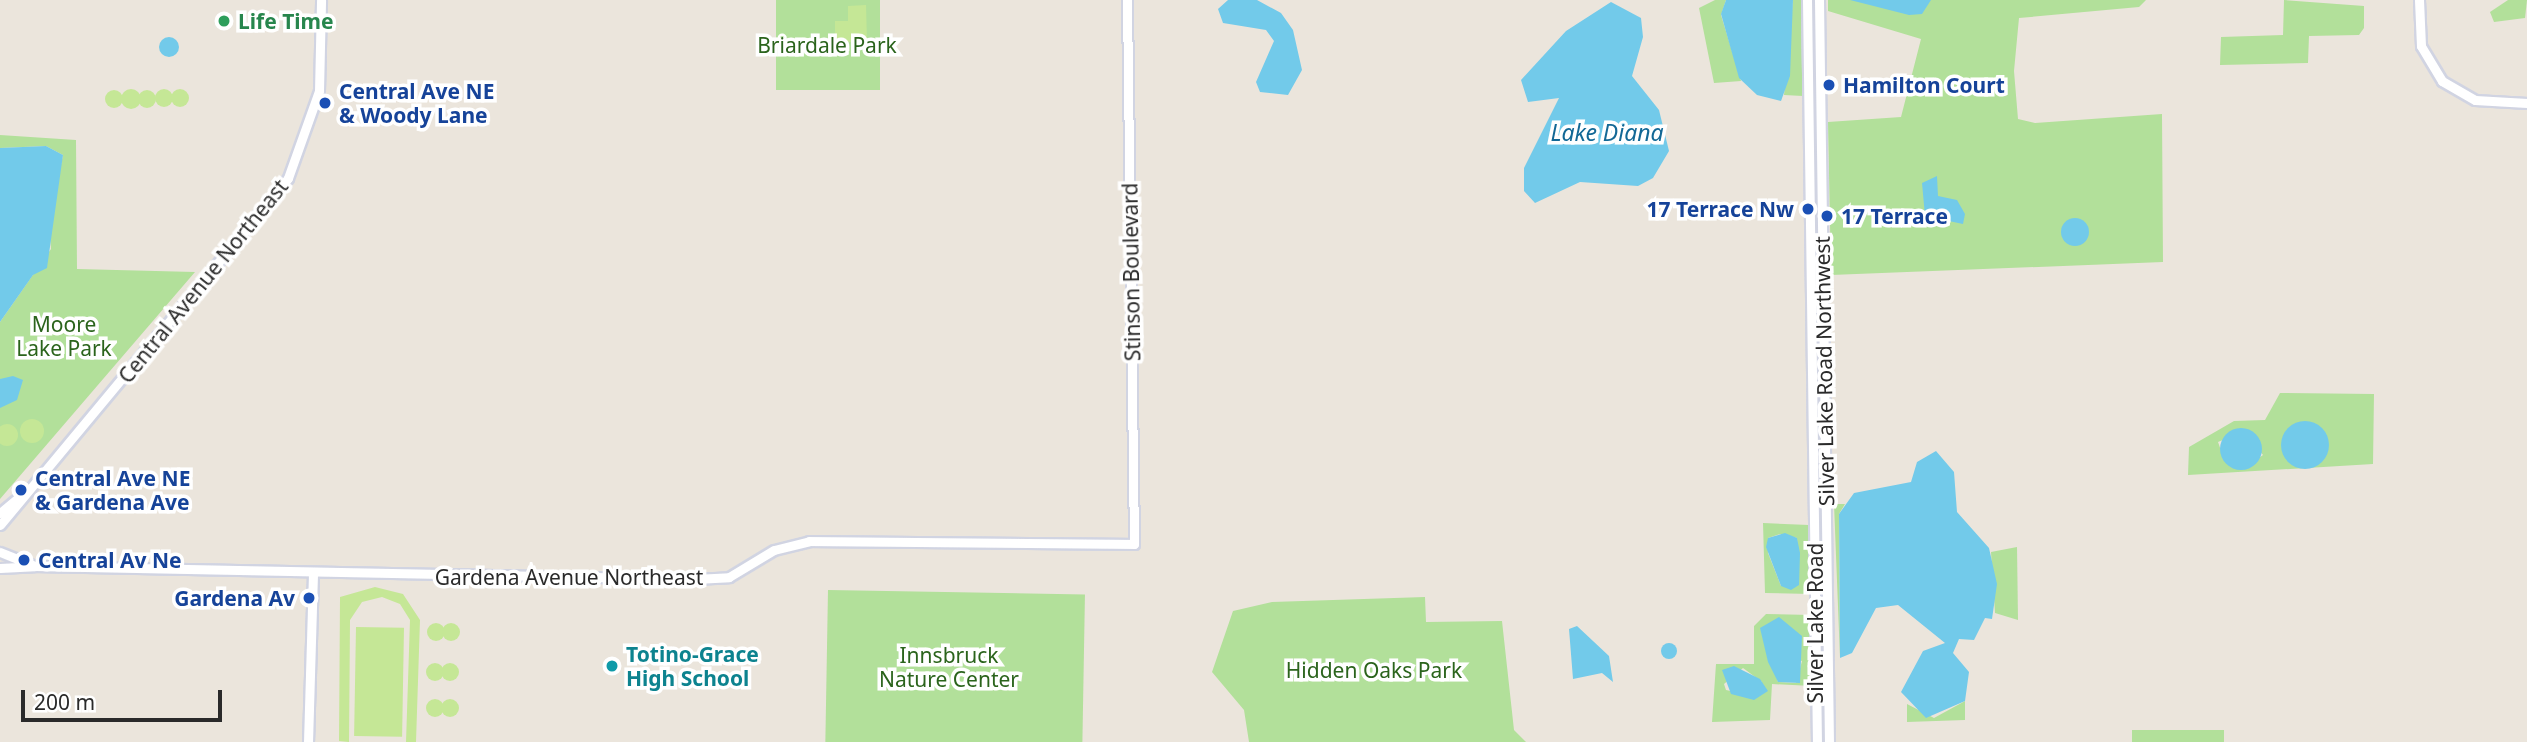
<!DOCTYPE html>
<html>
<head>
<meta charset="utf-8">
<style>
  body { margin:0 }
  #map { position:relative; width:2527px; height:742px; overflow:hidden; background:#ebe5dc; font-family:"Noto Sans",sans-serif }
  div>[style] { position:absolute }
  .green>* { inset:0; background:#b2e09a; transform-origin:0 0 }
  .pitch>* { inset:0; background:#c5e796; transform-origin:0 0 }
  .round { border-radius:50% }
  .water>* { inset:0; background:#72caea }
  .roads { filter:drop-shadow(2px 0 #d1d4e2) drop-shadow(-2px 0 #d1d4e2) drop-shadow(0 2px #d1d4e2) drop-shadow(0 -2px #d1d4e2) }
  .secondary>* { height:9px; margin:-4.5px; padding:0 4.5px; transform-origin:4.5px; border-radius:4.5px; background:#fff }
  .dots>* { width:19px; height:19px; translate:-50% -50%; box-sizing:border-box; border:4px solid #fff; border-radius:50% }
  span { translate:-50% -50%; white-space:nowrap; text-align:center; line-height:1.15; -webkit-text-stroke:7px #fff; paint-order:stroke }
  .leisure-label { font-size:21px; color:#27864d; font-weight:700 }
  .left { translate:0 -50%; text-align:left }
  .park-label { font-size:21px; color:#2b641c }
  .transit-label { font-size:21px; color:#164399; font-weight:700 }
  .right { translate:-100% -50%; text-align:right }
  .street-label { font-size:21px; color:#2a2a2a }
  .culture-label { font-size:21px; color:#0d838f; font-weight:700 }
  .water-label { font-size:23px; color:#126896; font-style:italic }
  .scale { position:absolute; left:21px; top:690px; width:201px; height:32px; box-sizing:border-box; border:4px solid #2a2a2a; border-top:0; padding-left:9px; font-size:21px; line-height:24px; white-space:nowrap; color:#2a2a2a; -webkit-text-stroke:5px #fff; paint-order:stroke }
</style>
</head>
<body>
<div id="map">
  <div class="green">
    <div style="left:776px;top:0;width:104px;height:90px"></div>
    <div style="clip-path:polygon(1715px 0,1726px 0,1721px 15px,1741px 81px,1714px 83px,1699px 8px)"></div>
    <div style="clip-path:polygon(1793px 0,1803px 0,1803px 96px,1784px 95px)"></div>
    <div style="clip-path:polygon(1828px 0,2146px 0,2139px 7px,2019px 18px,2014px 71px,2018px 119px,2035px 123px,2162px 114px,2163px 262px,1831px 275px,1828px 122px,1901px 117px,1921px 39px,1828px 11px)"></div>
    <div style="clip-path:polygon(2284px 0,2364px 6px,2364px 28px,2359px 35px,2309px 36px,2308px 63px,2220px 65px,2221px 37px,2283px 35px)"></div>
    <div style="clip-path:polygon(2508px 0,2527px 0,2525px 18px,2494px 22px,2490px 12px)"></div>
    <div style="clip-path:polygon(0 135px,76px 140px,77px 269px,195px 272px,0 499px,0 322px,51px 249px,49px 223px,63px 155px,46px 146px,0 148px)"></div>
    <div style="clip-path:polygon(evenodd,2280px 393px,2374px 394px,2373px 464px,2188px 475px,2189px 447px,2234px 421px,2265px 420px,2280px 393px,2244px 431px,2263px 455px,2243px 469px,2224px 459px,2218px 442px,2244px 431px)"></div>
    <div style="clip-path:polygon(1834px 504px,1845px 504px,1839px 514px,1840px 658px)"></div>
    <div style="clip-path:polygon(evenodd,1763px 523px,1809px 525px,1811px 594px,1765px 593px,1763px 523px,1780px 534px,1797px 538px,1799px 585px,1781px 586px,1768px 553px,1768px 538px,1780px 534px)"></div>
    <div style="clip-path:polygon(2017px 547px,2018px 620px,1995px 613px,1991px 552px)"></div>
    <div style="left:828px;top:590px;width:257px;height:152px;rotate:1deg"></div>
    <div style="clip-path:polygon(1425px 597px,1426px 622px,1502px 621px,1514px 730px,1526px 742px,1249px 742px,1244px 710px,1212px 672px,1233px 611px,1272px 602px)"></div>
    <div style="clip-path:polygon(evenodd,1766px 614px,1811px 615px,1812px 686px,1772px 684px,1770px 720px,1712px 722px,1716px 664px,1754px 664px,1754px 626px,1766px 614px,1769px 652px,1802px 661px,1796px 683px,1778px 682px,1769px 652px,1766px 614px,1743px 668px,1762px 682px,1757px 697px,1726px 690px,1724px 684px,1743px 668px)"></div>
    <div style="clip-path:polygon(1965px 701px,1965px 720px,1907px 722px,1907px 704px,1934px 718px)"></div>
    <div style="left:2224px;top:730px;width:12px;height:92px;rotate:90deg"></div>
  </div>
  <div class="pitch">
    <div style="clip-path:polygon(866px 5px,867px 42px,835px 42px,835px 21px,848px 21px,848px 6px)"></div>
    <div class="round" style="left:155px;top:89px;width:18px;height:18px"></div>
    <div class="round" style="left:171px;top:89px;width:18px;height:18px"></div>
    <div class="round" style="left:121px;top:89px;width:20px;height:20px"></div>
    <div class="round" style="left:138px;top:90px;width:18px;height:18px"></div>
    <div class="round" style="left:105px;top:90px;width:18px;height:18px"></div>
    <div class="round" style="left:20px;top:419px;width:24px;height:24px"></div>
    <div class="round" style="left:-4px;top:424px;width:22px;height:22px"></div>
    <div style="clip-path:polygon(375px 587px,403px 594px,420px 620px,416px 742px,406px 742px,410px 620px,400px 604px,382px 597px,362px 602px,350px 620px,349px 742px,339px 741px,340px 597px)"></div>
    <div class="round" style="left:427px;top:623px;width:18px;height:18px"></div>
    <div class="round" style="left:442px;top:623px;width:18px;height:18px"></div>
    <div style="left:356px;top:627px;width:48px;height:109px;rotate:1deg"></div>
    <div class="round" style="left:426px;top:663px;width:18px;height:18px"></div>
    <div class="round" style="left:441px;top:663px;width:18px;height:18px"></div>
    <div class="round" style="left:426px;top:699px;width:18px;height:18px"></div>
    <div class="round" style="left:441px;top:699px;width:18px;height:18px"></div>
  </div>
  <div class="water">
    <div style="clip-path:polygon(1228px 0,1257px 0,1281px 13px,1293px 30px,1302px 70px,1288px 95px,1260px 92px,1256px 82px,1274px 41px,1266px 30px,1223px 23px,1218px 9px)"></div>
    <div style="clip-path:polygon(1726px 0,1793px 0,1790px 76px,1781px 101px,1757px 95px,1739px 78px,1721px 14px)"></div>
    <div style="clip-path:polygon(1850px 0,1931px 0,1922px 14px,1909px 15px)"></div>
    <div style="clip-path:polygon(1611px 2px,1641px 18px,1643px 37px,1632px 76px,1659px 110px,1669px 151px,1653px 178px,1638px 186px,1580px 182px,1535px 203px,1524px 191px,1524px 168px,1559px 98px,1528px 102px,1521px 80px,1566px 31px)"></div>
    <div class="round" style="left:159px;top:37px;width:20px;height:20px"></div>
    <div style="clip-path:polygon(46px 146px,63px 155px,47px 268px,33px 275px,0 322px,0 148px)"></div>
    <div style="clip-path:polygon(1937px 176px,1938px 196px,1957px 200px,1965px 214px,1963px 224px,1925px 216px,1922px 183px)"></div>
    <div class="round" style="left:2061px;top:218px;width:28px;height:28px"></div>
    <div style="clip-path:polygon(13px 376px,23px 380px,17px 400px,0 408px,0 379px)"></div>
    <div class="round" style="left:2281px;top:421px;width:48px;height:48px"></div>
    <div class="round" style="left:2220px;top:428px;width:42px;height:42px"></div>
    <div style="clip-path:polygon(1936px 451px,1954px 472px,1957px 512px,1989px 548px,1997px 584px,1992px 619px,1985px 618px,1974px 640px,1959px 639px,1953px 653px,1969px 672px,1965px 701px,1926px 718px,1901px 692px,1923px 651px,1945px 643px,1898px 605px,1876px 608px,1852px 653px,1840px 658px,1839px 514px,1854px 493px,1911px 482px,1917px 462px)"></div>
    <div style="clip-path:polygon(1785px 533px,1797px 538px,1800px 553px,1799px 585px,1791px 590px,1781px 586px,1766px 547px,1768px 538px)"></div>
    <div style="clip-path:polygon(1779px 617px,1802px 636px,1800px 683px,1778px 682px,1768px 662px,1760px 628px)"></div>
    <div style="clip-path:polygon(1577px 626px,1609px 656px,1613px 682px,1602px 673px,1573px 679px,1569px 629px)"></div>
    <div class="round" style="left:1661px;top:643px;width:16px;height:16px"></div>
    <div style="clip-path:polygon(1734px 666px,1760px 679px,1768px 691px,1754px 700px,1731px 694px,1722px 670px)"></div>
  </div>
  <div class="roads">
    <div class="secondary">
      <div style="left:1807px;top:0;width:742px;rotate:89.23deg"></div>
      <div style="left:1819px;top:0;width:742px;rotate:89.23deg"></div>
      <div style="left:2419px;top:0;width:46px;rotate:87.5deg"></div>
      <div style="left:2421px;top:46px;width:41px;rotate:59deg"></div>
      <div style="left:2442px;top:81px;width:38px;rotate:30deg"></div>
      <div style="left:2475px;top:100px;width:52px;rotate:3.3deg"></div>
      <div style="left:0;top:513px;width:34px;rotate:-40deg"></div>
      <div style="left:0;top:525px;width:451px;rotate:-50.3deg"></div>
      <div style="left:288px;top:178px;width:92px;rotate:-70.4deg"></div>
      <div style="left:319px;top:91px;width:91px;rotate:-88.7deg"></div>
      <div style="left:0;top:552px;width:37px;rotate:22deg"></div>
      <div style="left:34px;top:566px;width:661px;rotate:1.13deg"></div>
      <div style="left:695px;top:579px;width:34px;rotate:-3deg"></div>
      <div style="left:729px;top:577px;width:52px;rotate:-31deg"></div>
      <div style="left:774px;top:550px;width:36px;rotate:-14deg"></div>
      <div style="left:809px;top:541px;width:325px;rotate:0.5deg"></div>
      <div style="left:1134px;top:544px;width:544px;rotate:-90.74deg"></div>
      <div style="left:0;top:568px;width:34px;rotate:-3deg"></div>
      <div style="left:308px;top:742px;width:169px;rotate:-88.3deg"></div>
    </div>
  </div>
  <div class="dots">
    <div style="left:224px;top:21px;background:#2e9e5b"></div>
    <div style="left:1829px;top:85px;background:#1a4fb4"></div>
    <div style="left:325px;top:103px;background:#1a4fb4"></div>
    <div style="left:1808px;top:209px;background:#1a4fb4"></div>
    <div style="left:1827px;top:216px;background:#1a4fb4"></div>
    <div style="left:21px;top:490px;background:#1a4fb4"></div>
    <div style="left:24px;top:560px;background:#1a4fb4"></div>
    <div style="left:309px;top:598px;background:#1a4fb4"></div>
    <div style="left:612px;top:666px;background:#0f9aa8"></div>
  </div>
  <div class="leisure-label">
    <span class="left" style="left:238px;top:21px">Life Time</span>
  </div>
  <div class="park-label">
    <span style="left:827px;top:45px">Briardale Park</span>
    <span style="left:64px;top:336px">Moore<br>Lake Park</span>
    <span style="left:949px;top:667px">Innsbruck<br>Nature Center</span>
    <span style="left:1374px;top:670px">Hidden Oaks Park</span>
  </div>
  <div class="transit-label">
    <span class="left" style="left:1843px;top:85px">Hamilton Court</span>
    <span class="left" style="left:339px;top:103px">Central Ave NE<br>&amp; Woody Lane</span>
    <span class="right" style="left:1794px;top:209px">17 Terrace Nw</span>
    <span class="left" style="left:1841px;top:216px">17 Terrace</span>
    <span class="left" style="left:35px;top:490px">Central Ave NE<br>&amp; Gardena Ave</span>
    <span class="left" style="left:38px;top:560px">Central Av Ne</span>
    <span class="right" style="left:295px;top:598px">Gardena Av</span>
  </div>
  <div class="street-label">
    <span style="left:1131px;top:272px;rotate:-91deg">Stinson Boulevard</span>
    <span style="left:203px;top:281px;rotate:-51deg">Central Avenue Northeast</span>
    <span style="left:1824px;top:371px;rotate:-91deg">Silver Lake Road Northwest</span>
    <span style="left:569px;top:577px">Gardena Avenue Northeast</span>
    <span style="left:1815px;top:623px;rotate:-90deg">Silver Lake Road</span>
  </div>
  <div class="culture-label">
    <span class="left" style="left:626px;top:666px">Totino-Grace<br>High School</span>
  </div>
  <div class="water-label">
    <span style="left:1607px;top:132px">Lake Diana</span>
  </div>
  <div class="scale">200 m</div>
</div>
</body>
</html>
